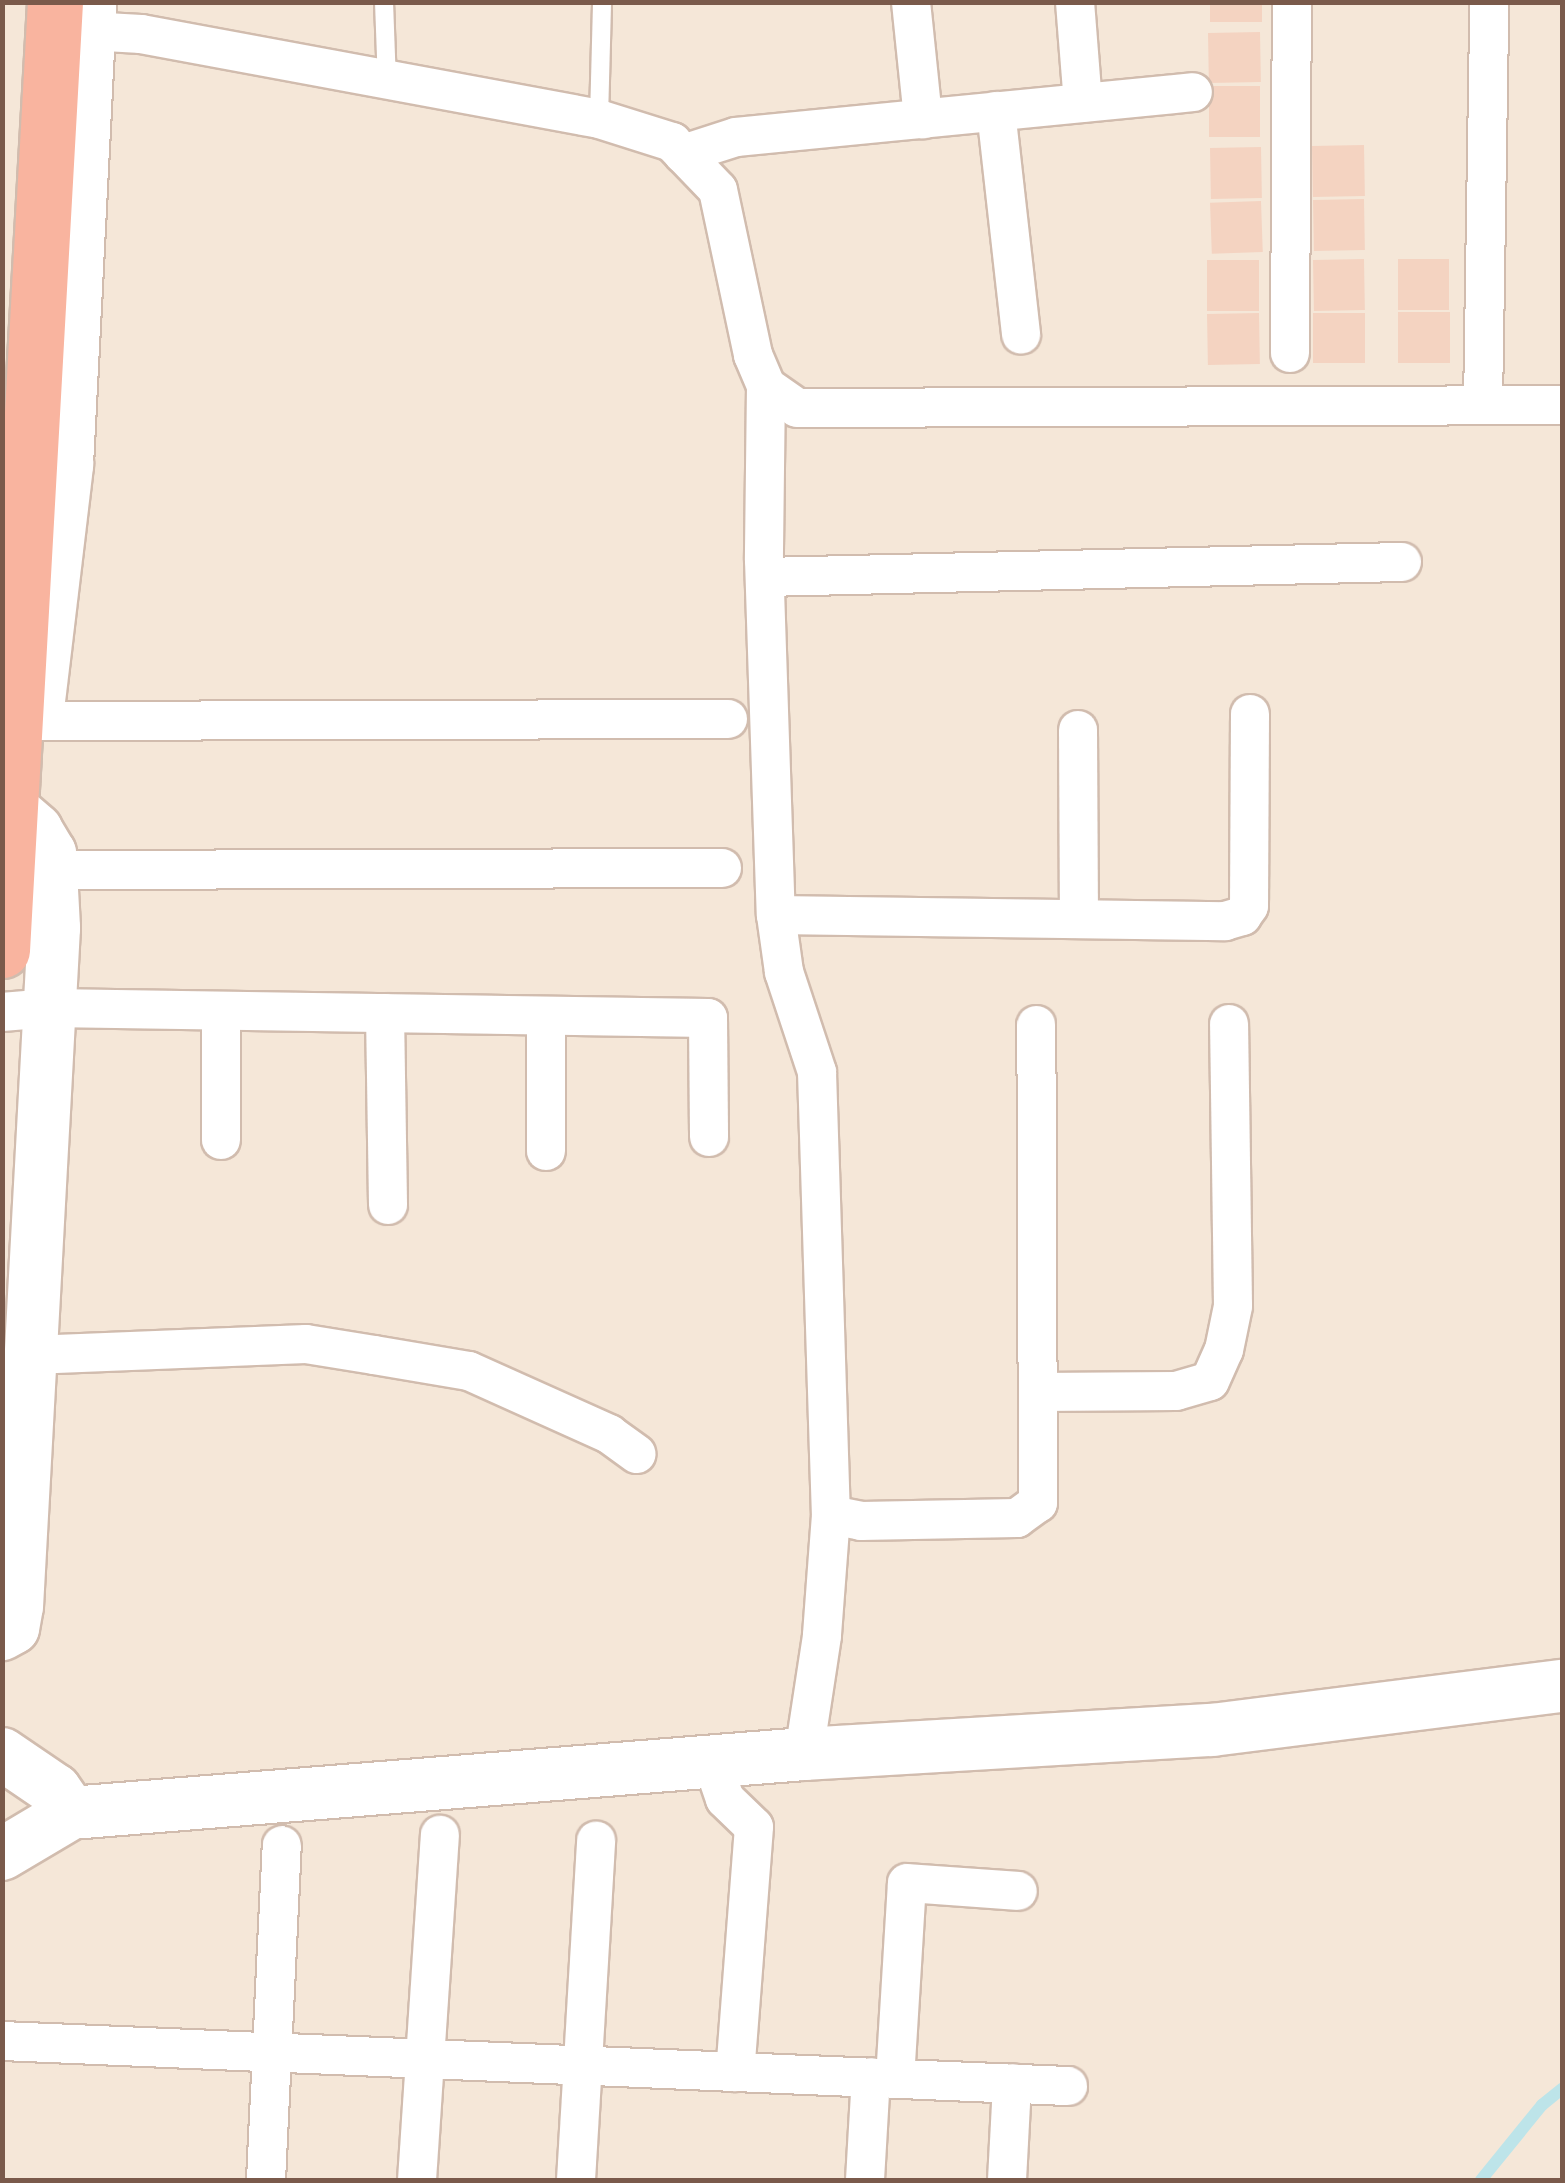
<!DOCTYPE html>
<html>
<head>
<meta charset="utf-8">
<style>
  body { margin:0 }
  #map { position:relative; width:1565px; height:2183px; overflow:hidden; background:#fdf5ea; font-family:Inter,sans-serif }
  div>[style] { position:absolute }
  .residential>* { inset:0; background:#f5e7d8; transform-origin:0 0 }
  .stream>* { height:12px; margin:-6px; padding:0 6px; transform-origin:6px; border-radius:6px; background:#bde4e9 }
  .building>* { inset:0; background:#f4d3c1; transform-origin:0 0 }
  .roads { filter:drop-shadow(2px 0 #d1bcae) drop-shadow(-2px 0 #d1bcae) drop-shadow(0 2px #d1bcae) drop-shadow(0 -2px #d1bcae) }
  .lane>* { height:18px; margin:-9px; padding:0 9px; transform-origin:9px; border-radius:9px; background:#fff }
  .street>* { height:38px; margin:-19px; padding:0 19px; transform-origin:19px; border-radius:19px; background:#fff }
  .secondary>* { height:52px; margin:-26px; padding:0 26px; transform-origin:26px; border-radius:26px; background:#fff }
  .highway>* { height:55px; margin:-27.5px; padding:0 27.5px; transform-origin:27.5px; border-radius:27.5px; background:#f9b49f }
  span { translate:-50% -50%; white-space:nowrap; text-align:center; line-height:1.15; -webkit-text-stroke:10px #fff9f1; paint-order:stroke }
  .frame { position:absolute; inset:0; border:5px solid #7a5a4b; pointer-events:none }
</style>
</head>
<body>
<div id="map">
  <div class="residential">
    <div style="left:3px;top:3px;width:1559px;height:2177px"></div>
  </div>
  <div class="stream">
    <div style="left:1481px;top:2180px;width:97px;rotate:-50.9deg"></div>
    <div style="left:1542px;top:2105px;width:26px;rotate:-39deg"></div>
  </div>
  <div class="building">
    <div style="left:1210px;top:2px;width:52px;height:20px"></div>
    <div style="left:1260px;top:32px;width:50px;height:52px;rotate:89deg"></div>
    <div style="left:1209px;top:86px;width:51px;height:51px"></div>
    <div style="left:1364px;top:145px;width:51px;height:52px;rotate:89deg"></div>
    <div style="left:1261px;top:147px;width:51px;height:51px;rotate:89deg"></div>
    <div style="left:1364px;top:199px;width:51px;height:51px;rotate:89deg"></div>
    <div style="left:1261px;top:201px;width:51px;height:51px;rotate:88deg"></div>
    <div style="left:1364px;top:259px;width:51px;height:51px;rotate:89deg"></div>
    <div style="left:1398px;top:259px;width:51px;height:51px"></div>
    <div style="left:1259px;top:260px;width:51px;height:52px;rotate:90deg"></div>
    <div style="left:1450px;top:312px;width:51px;height:52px;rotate:90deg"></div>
    <div style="left:1259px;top:313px;width:51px;height:52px;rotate:89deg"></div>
    <div style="left:1365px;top:313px;width:50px;height:52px;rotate:90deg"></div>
  </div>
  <div class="roads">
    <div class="lane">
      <div style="left:384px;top:2px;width:80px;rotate:87.9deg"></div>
      <div style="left:599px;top:119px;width:117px;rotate:-88.5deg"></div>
    </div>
    <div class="street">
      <div style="left:911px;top:2px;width:118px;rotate:84.1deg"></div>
      <div style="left:1075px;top:2px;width:101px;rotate:85.5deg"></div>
      <div style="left:88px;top:31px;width:53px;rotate:3.2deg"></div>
      <div style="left:141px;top:34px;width:466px;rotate:10.5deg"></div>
      <div style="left:599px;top:119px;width:77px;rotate:17.5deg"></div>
      <div style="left:672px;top:142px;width:66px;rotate:46.2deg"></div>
      <div style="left:718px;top:190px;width:169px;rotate:78deg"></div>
      <div style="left:753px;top:355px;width:34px;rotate:67deg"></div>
      <div style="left:766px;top:386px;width:38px;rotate:35deg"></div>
      <div style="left:797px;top:408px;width:765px;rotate:-0.22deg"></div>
      <div style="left:996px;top:111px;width:225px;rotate:83.6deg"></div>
      <div style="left:683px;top:154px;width:56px;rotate:-17.8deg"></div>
      <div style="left:736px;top:137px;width:459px;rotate:-5.6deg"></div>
      <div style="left:1290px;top:353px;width:351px;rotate:-89.7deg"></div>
      <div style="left:766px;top:386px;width:174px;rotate:90.7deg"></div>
      <div style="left:764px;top:560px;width:355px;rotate:88.1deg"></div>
      <div style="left:776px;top:915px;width:58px;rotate:82deg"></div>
      <div style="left:784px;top:972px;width:105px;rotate:71.7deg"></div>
      <div style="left:817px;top:1072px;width:443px;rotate:88.2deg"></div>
      <div style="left:831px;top:1515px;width:121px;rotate:94.3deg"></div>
      <div style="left:822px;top:1636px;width:119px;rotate:98.7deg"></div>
      <div style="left:1483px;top:405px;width:403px;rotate:-89.1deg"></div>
      <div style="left:765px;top:577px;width:637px;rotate:-1.35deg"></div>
      <div style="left:36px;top:721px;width:692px;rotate:-0.17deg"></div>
      <div style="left:1078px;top:730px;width:188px;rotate:89.7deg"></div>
      <div style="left:51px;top:870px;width:671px;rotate:-0.17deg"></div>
      <div style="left:776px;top:915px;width:449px;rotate:0.8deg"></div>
      <div style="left:1225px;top:921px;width:18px;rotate:-16deg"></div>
      <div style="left:1242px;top:916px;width:12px;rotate:-55deg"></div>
      <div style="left:1249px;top:906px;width:192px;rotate:-89.7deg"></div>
      <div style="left:2px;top:1012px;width:48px;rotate:-4.8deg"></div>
      <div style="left:50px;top:1008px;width:658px;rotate:0.87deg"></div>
      <div style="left:708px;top:1018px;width:119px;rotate:89.5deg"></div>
      <div style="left:385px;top:1013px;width:192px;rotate:89.1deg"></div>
      <div style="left:221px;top:1140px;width:129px;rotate:-90deg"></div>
      <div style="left:546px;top:1151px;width:135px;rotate:-90deg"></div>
      <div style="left:31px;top:1355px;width:275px;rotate:-2.3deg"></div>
      <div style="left:306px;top:1344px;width:69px;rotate:9.2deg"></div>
      <div style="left:374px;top:1355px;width:96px;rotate:9.6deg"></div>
      <div style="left:469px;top:1371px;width:154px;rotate:24.2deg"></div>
      <div style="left:609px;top:1434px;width:34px;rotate:36deg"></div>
      <div style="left:1038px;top:1392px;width:138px;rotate:-0.4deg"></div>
      <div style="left:1176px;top:1391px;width:35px;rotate:-16deg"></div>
      <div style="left:1210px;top:1381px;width:34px;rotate:-66deg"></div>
      <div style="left:1224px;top:1350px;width:45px;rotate:-78.4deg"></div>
      <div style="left:1233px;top:1306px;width:282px;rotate:-90.8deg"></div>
      <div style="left:831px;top:1515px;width:31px;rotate:11deg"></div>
      <div style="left:861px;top:1521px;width:156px;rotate:-1.1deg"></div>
      <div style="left:1017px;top:1518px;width:26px;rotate:-36deg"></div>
      <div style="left:1038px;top:1503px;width:478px;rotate:-90.2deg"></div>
      <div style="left:712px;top:1761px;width:40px;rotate:71.1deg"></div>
      <div style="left:725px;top:1799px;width:40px;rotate:44deg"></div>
      <div style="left:754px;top:1827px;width:246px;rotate:94.4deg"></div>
      <div style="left:2px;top:2041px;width:1067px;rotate:2.42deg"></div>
      <div style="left:895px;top:2079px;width:196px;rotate:-86.5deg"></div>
      <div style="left:907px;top:1883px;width:111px;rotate:4.1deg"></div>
      <div style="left:266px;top:2180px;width:335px;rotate:-87.3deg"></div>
      <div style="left:417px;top:2180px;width:346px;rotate:-86.2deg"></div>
      <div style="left:576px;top:2180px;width:340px;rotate:-86.6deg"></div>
      <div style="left:865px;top:2180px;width:103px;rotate:-86.7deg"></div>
      <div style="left:1007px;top:2180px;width:97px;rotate:-87deg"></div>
    </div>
    <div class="secondary">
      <div style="left:38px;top:709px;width:247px;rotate:-83.2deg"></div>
      <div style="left:67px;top:464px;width:463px;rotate:-87.1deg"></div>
      <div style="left:2px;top:807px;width:8px"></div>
      <div style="left:10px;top:807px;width:35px;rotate:41deg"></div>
      <div style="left:36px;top:830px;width:27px;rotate:59deg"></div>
      <div style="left:50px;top:853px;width:75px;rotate:86.9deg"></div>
      <div style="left:54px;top:928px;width:679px;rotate:93.12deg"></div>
      <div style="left:17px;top:1606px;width:22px;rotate:100deg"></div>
      <div style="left:13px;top:1628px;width:13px;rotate:151deg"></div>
      <div style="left:2px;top:1754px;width:64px;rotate:34.2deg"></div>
      <div style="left:55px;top:1790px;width:28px;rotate:55deg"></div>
      <div style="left:2px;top:1854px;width:80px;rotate:-30.7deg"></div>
      <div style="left:71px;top:1813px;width:735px;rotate:-4.6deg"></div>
      <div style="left:804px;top:1754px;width:409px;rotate:-3.4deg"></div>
      <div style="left:1212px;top:1730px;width:353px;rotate:-7.2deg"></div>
    </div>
    <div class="highway">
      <div style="left:2px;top:950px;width:949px;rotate:-86.8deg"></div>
    </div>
  </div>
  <div class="frame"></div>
</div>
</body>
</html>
